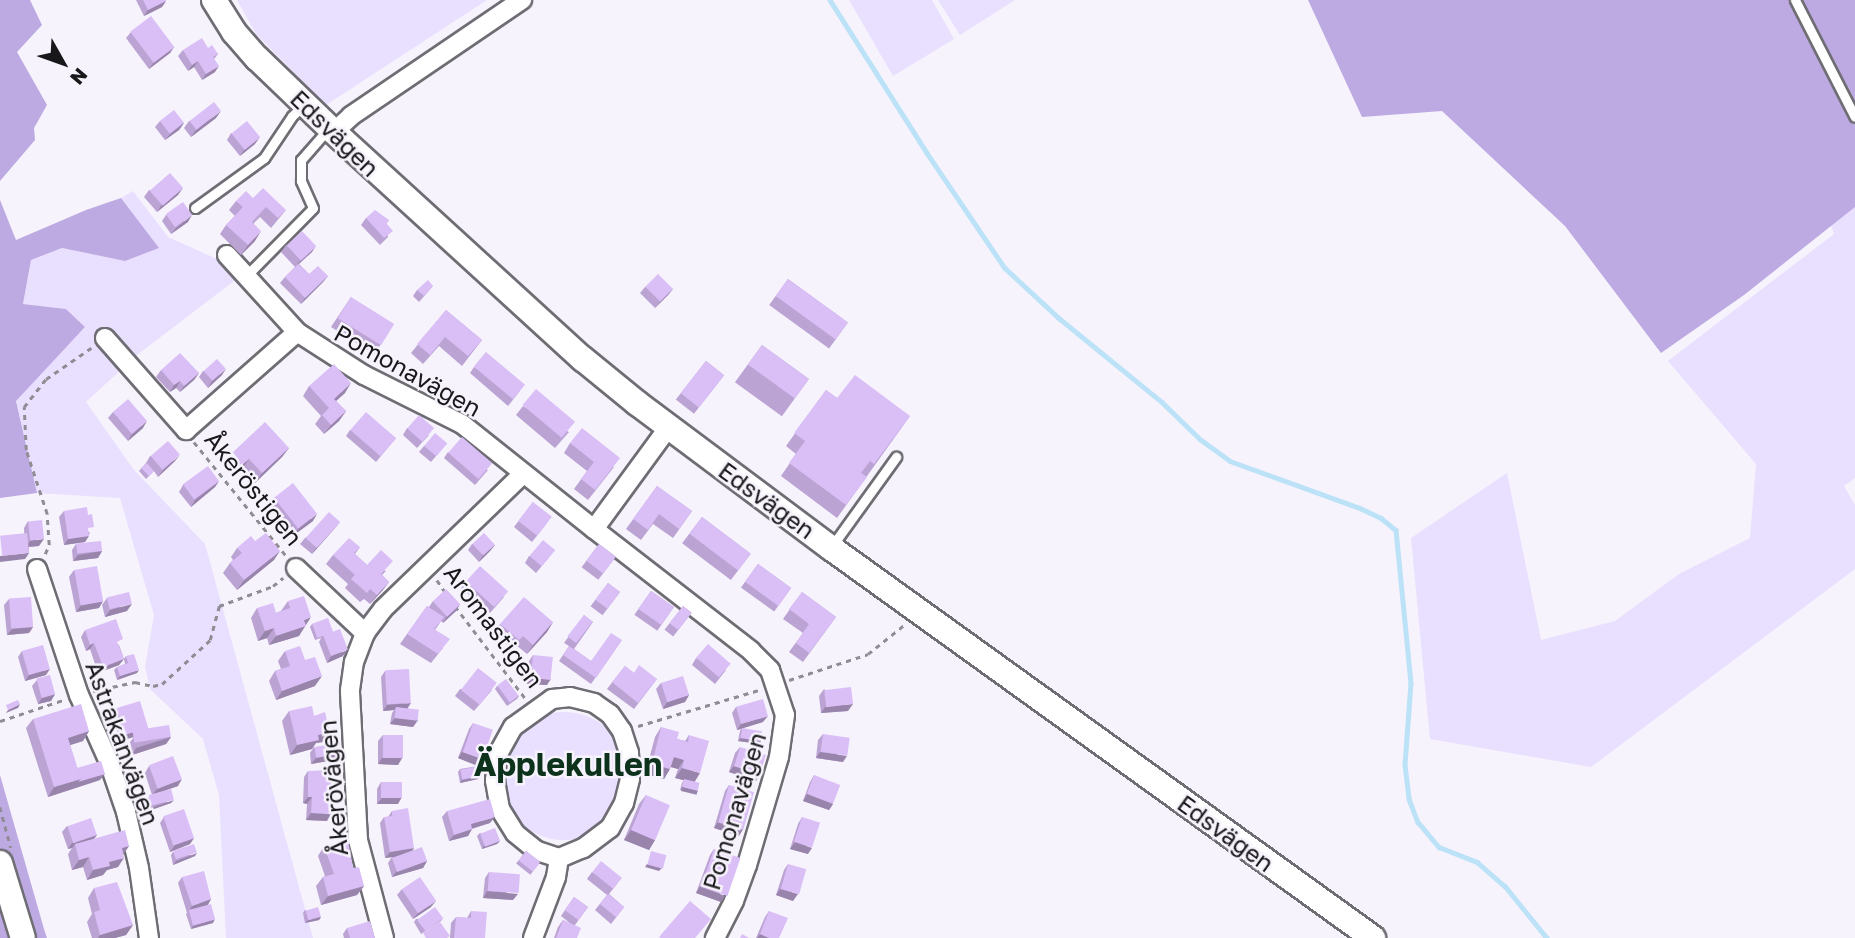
<!DOCTYPE html>
<html>
<head>
<meta charset="utf-8">
<style>
  body { margin:0 }
  #map { position:relative; width:1855px; height:938px; overflow:hidden; background:#f6f3fc; font-family:"Golos Text",sans-serif }
  div>[style] { position:absolute }
  .green>* { inset:0; background:#e9dfff }
  .round { border-radius:50% }
  .forest>* { inset:0; background:#bdaae2 }
  .stream>* { height:4.5px; margin:-2.25px; padding:0 2.25px; transform-origin:2.25px; border-radius:2.25px; background:#bce2f7 }
  .path>* { height:2.5px; margin-top:-1.25px; transform-origin:0; background:repeating-linear-gradient(90deg,#8f8d93 0 5px,transparent 0 10px) }
  .roads { filter:drop-shadow(2px 0 #6f6d74) drop-shadow(-2px 0 #6f6d74) drop-shadow(0 2px #6f6d74) drop-shadow(0 -2px #6f6d74) }
  .lane>* { height:9px; margin:-4.5px; padding:0 4.5px; transform-origin:4.5px; border-radius:4.5px; background:#fff }
  .street>* { height:18px; margin:-9px; padding:0 9px; transform-origin:9px; border-radius:9px; background:#fff }
  .secondary>* { height:24px; margin:-12px; padding:0 12px; transform-origin:12px; border-radius:12px; background:#fff }
  .wall>* { inset:0; background:#bba3d4; transform-origin:0 0 }
  .shaded-wall>* { inset:0; background:#9985ac; transform-origin:0 0 }
  .building>* { inset:0; background:#dabef6; transform-origin:0 0 }
  span { translate:-50% -50%; white-space:nowrap; text-align:center; line-height:1.15; -webkit-text-stroke:5px #f6f3fc; paint-order:stroke }
  .street-label { font-size:24px; color:#18171a }
  .district-label { font-size:32px; color:#0c321b; font-weight:700 }
  .north { position:absolute; left:28px; top:28px; width:70px; height:70px; -webkit-text-stroke:5px #f6f3fc; paint-order:stroke; rotate:130deg; font-size:19px; font-weight:700; line-height:28px; text-align:center; color:#18171a }
  .north::after { content:''; display:block; margin:auto; width:24px; height:32px; background:#18171a; clip-path:polygon(50% 0,100% 100%,50% 72%,0 100%) }
</style>
</head>
<body>
<div id="map">
  <div class="green">
    <div style="clip-path:polygon(237px 0,487px 0,326px 105px,256px 34px)"></div>
    <div style="clip-path:polygon(849px 0,932px 0,954px 39px,893px 76px)"></div>
    <div style="clip-path:polygon(938px 0,1015px 0,960px 35px)"></div>
    <div style="clip-path:polygon(1855px 156px,1855px 478px,1844px 486px,1855px 505px,1855px 569px,1591px 767px,1430px 739px,1411px 538px,1507px 473px,1541px 640px,1615px 621px,1679px 574px,1750px 538px,1756px 464px,1668px 361px,1834px 234px,1821px 196px)"></div>
    <div style="clip-path:polygon(133px 191px,168px 237px,228px 264px,238px 278px,137px 355px,86px 402px,134px 470px,205px 544px,313px 938px,226px 938px,219px 795px,203px 739px,150px 689px,145px 667px,154px 615px,120px 498px,37px 493px,16px 400px,85px 327px,66px 309px,23px 304px,31px 260px,62px 248px,125px 261px,158px 248px,121px 198px)"></div>
    <div class="round" style="left:500px;top:712px;width:128px;height:128px"></div>
  </div>
  <div class="forest">
    <div style="clip-path:polygon(0 0,30px 0,42px 25px,17px 52px,47px 105px,34px 128px,35px 140px,0 181px)"></div>
    <div style="clip-path:polygon(1308px 0,1855px 0,1855px 207px,1744px 295px,1661px 353px,1565px 226px,1442px 111px,1362px 117px)"></div>
    <div style="clip-path:polygon(121px 198px,159px 248px,125px 261px,62px 248px,31px 260px,23px 304px,66px 309px,85px 327px,16px 401px,37px 493px,0 498px,0 200px,16px 240px,86px 210px)"></div>
    <div style="clip-path:polygon(0 775px,44px 929px,47px 938px,0 938px)"></div>
  </div>
  <div class="stream">
    <div style="left:830px;top:0;width:181px;rotate:57.6deg"></div>
    <div style="left:927px;top:153px;width:139px;rotate:55.9deg"></div>
    <div style="left:1005px;top:268px;width:74px;rotate:42.8deg"></div>
    <div style="left:1059px;top:318px;width:133px;rotate:39.2deg"></div>
    <div style="left:1162px;top:402px;width:53px;rotate:44.2deg"></div>
    <div style="left:1200px;top:439px;width:37px;rotate:36deg"></div>
    <div style="left:1230px;top:461px;width:138px;rotate:19.9deg"></div>
    <div style="left:1360px;top:508px;width:23px;rotate:25deg"></div>
    <div style="left:1381px;top:518px;width:19px;rotate:39deg"></div>
    <div style="left:1396px;top:530px;width:154px;rotate:84.4deg"></div>
    <div style="left:1411px;top:683px;width:82px;rotate:94.2deg"></div>
    <div style="left:1405px;top:765px;width:34px;rotate:83deg"></div>
    <div style="left:1409px;top:799px;width:25px;rotate:69deg"></div>
    <div style="left:1418px;top:822px;width:33px;rotate:50deg"></div>
    <div style="left:1439px;top:847px;width:41px;rotate:21.5deg"></div>
    <div style="left:1477px;top:862px;width:37px;rotate:41deg"></div>
    <div style="left:1505px;top:886px;width:67px;rotate:51.1deg"></div>
  </div>
  <div class="path">
    <div style="left:194px;top:442px;width:148px;rotate:51deg"></div>
    <div style="left:45px;top:554px;width:10px;rotate:-66deg"></div>
    <div style="left:49px;top:545px;width:31px;rotate:-94deg"></div>
    <div style="left:47px;top:514px;width:67px;rotate:-108.2deg"></div>
    <div style="left:26px;top:450px;width:43px;rotate:-92.7deg"></div>
    <div style="left:24px;top:407px;width:36px;rotate:-52deg"></div>
    <div style="left:46px;top:379px;width:55px;rotate:-34.6deg"></div>
    <div style="left:437px;top:580px;width:14px;rotate:56deg"></div>
    <div style="left:455px;top:606px;width:116px;rotate:52.7deg"></div>
    <div style="left:789px;top:680px;width:83px;rotate:-18.2deg"></div>
    <div style="left:868px;top:654px;width:46px;rotate:-38.9deg"></div>
    <div style="left:93px;top:691px;width:43px;rotate:-12.1deg"></div>
    <div style="left:135px;top:682px;width:18px;rotate:13deg"></div>
    <div style="left:153px;top:686px;width:9px;rotate:-13deg"></div>
    <div style="left:162px;top:684px;width:65px;rotate:-42.5deg"></div>
    <div style="left:210px;top:640px;width:35px;rotate:-75deg"></div>
    <div style="left:219px;top:606px;width:58px;rotate:-20.3deg"></div>
    <div style="left:273px;top:586px;width:13px;rotate:-39deg"></div>
    <div style="left:0;top:721px;width:66px;rotate:-18.4deg"></div>
    <div style="left:638px;top:726px;width:126px;rotate:-16.6deg"></div>
    <div style="left:0;top:807px;width:42px;rotate:75deg"></div>
  </div>
  <div class="roads">
    <div class="lane">
      <div style="left:1795px;top:0;width:131px;rotate:62.9deg"></div>
      <div style="left:195px;top:208px;width:85px;rotate:-35.9deg"></div>
      <div style="left:264px;top:158px;width:50px;rotate:-56.3deg"></div>
      <div style="left:292px;top:116px;width:16px;rotate:-43deg"></div>
      <div style="left:246px;top:276px;width:95px;rotate:-45.4deg"></div>
      <div style="left:313px;top:208px;width:30px;rotate:-114deg"></div>
      <div style="left:301px;top:181px;width:21px;rotate:-90deg"></div>
      <div style="left:301px;top:160px;width:43px;rotate:-48.8deg"></div>
      <div style="left:832px;top:546px;width:110px;rotate:-54.3deg"></div>
    </div>
    <div class="street">
      <div style="left:334px;top:132px;width:23px;rotate:-43deg"></div>
      <div style="left:351px;top:116px;width:207px;rotate:-34.2deg"></div>
      <div style="left:227px;top:255px;width:104px;rotate:47.7deg"></div>
      <div style="left:105px;top:338px;width:123px;rotate:48.6deg"></div>
      <div style="left:186px;top:430px;width:148px;rotate:-41.4deg"></div>
      <div style="left:297px;top:332px;width:80px;rotate:32.7deg"></div>
      <div style="left:364px;top:375px;width:110px;rotate:26.6deg"></div>
      <div style="left:462px;top:424px;width:169px;rotate:38.5deg"></div>
      <div style="left:668px;top:428px;width:125px;rotate:126.2deg"></div>
      <div style="left:594px;top:529px;width:199px;rotate:37.8deg"></div>
      <div style="left:751px;top:651px;width:27px;rotate:45deg"></div>
      <div style="left:770px;top:670px;width:47px;rotate:71.6deg"></div>
      <div style="left:785px;top:715px;width:42px;rotate:98.1deg"></div>
      <div style="left:779px;top:757px;width:113px;rotate:106.5deg"></div>
      <div style="left:747px;top:865px;width:38px;rotate:110deg"></div>
      <div style="left:734px;top:901px;width:42px;rotate:117.2deg"></div>
      <div style="left:296px;top:568px;width:95px;rotate:43.3deg"></div>
      <div style="left:37px;top:569px;width:133px;rotate:71.6deg"></div>
      <div style="left:79px;top:695px;width:73px;rotate:65.9deg"></div>
      <div style="left:109px;top:762px;width:53px;rotate:71.2deg"></div>
      <div style="left:126px;top:812px;width:57px;rotate:76.9deg"></div>
      <div style="left:139px;top:868px;width:71px;rotate:81.9deg"></div>
      <div style="left:570px;top:697px;width:25px;rotate:14deg"></div>
      <div style="left:594px;top:703px;width:19px;rotate:35deg"></div>
      <div style="left:610px;top:714px;width:21px;rotate:55deg"></div>
      <div style="left:622px;top:731px;width:22px;rotate:72deg"></div>
      <div style="left:629px;top:752px;width:27px;rotate:88deg"></div>
      <div style="left:630px;top:779px;width:25px;rotate:104deg"></div>
      <div style="left:624px;top:803px;width:29px;rotate:119deg"></div>
      <div style="left:610px;top:828px;width:34px;rotate:143deg"></div>
      <div style="left:583px;top:848px;width:26px;rotate:157deg"></div>
      <div style="left:559px;top:858px;width:23px;rotate:-162deg"></div>
      <div style="left:537px;top:851px;width:28px;rotate:-141deg"></div>
      <div style="left:515px;top:833px;width:28px;rotate:-122deg"></div>
      <div style="left:500px;top:809px;width:29px;rotate:-100deg"></div>
      <div style="left:495px;top:780px;width:26px;rotate:-83deg"></div>
      <div style="left:498px;top:754px;width:31px;rotate:-61deg"></div>
      <div style="left:513px;top:727px;width:48px;rotate:-35.7deg"></div>
      <div style="left:552px;top:699px;width:18px;rotate:-6deg"></div>
      <div style="left:384px;top:938px;width:101px;rotate:-104.9deg"></div>
      <div style="left:358px;top:840px;width:150px;rotate:-93.1deg"></div>
      <div style="left:350px;top:690px;width:28px;rotate:-82deg"></div>
      <div style="left:354px;top:662px;width:31px;rotate:-69deg"></div>
      <div style="left:365px;top:633px;width:30px;rotate:-53deg"></div>
      <div style="left:383px;top:609px;width:193px;rotate:-44deg"></div>
      <div style="left:533px;top:938px;width:65px;rotate:-69.3deg"></div>
      <div style="left:556px;top:877px;width:19px;rotate:-81deg"></div>
    </div>
    <div class="secondary">
      <div style="left:214px;top:0;width:38px;rotate:58deg"></div>
      <div style="left:234px;top:32px;width:35px;rotate:49deg"></div>
      <div style="left:257px;top:58px;width:107px;rotate:43.9deg"></div>
      <div style="left:334px;top:132px;width:337px;rotate:42.4deg"></div>
      <div style="left:583px;top:359px;width:70px;rotate:39.2deg"></div>
      <div style="left:637px;top:403px;width:242px;rotate:36.8deg"></div>
      <div style="left:831px;top:548px;width:668px;rotate:35.74deg"></div>
      <div style="left:0;top:863px;width:78px;rotate:73deg"></div>
    </div>
  </div>
  <div class="wall">
    <div style="clip-path:polygon(136px 0,166px 0,166px 1px,162px 7px,144px 16px)"></div>
    <div style="clip-path:polygon(131px 32px,174px 47px,170px 53px,149px 69px,126px 38px)"></div>
    <div style="clip-path:polygon(208px 48px,218px 54px,214px 59px,215px 72px,202px 80px,194px 67px,188px 71px,178px 56px,183px 50px)"></div>
    <div style="clip-path:polygon(216px 118px,191px 137px,184px 128px,189px 121px)"></div>
    <div style="clip-path:polygon(160px 121px,184px 123px,179px 130px,165px 140px,155px 127px)"></div>
    <div style="clip-path:polygon(231px 133px,255px 144px,240px 156px,227px 140px)"></div>
    <div style="clip-path:polygon(149px 190px,178px 195px,157px 212px,144px 197px)"></div>
    <div style="clip-path:polygon(253px 198px,286px 210px,271px 228px,260px 217px,254px 223px,255px 241px,241px 255px,220px 234px,226px 225px,235px 216px,229px 210px,236px 201px)"></div>
    <div style="clip-path:polygon(166px 215px,188px 222px,171px 234px,162px 221px)"></div>
    <div style="clip-path:polygon(366px 218px,389px 220px,386px 224px,388px 237px,380px 245px,361px 225px)"></div>
    <div style="clip-path:polygon(286px 245px,312px 252px,299px 264px,309px 274px,328px 276px,323px 282px,301px 304px,280px 283px,285px 277px,295px 267px,281px 252px)"></div>
    <div style="left:788px;top:279px;width:74px;height:32px;rotate:36deg"></div>
    <div style="clip-path:polygon(433px 286px,419px 302px,413px 296px,417px 290px)"></div>
    <div style="clip-path:polygon(645px 287px,673px 289px,668px 295px,655px 308px,640px 293px)"></div>
    <div style="clip-path:polygon(351px 297px,381px 344px,374px 354px,331px 327px)"></div>
    <div style="clip-path:polygon(446px 310px,482px 340px,462px 366px,439px 346px,423px 364px,411px 353px)"></div>
    <div style="left:762px;top:345px;width:58px;height:46px;rotate:36deg"></div>
    <div style="left:706px;top:361px;width:23px;height:49px;rotate:38deg"></div>
    <div style="clip-path:polygon(474px 367px,520px 391px,508px 406px,470px 373px)"></div>
    <div style="clip-path:polygon(161px 370px,199px 373px,194px 380px,180px 392px,176px 388px,170px 392px,156px 377px)"></div>
    <div style="clip-path:polygon(203px 371px,222px 375px,208px 388px,199px 377px)"></div>
    <div style="clip-path:polygon(309px 386px,345px 393px,336px 401px,346px 411px,339px 421px,324px 434px,315px 424px,321px 416px,303px 396px)"></div>
    <div style="clip-path:polygon(826px 390px,837px 398px,910px 416px,837px 518px,781px 476px,796px 454px,786px 446px)"></div>
    <div style="clip-path:polygon(523px 406px,569px 432px,555px 448px,516px 415px)"></div>
    <div style="clip-path:polygon(113px 412px,143px 428px,128px 441px,108px 418px)"></div>
    <div style="clip-path:polygon(407px 428px,429px 435px,417px 448px,403px 435px)"></div>
    <div style="clip-path:polygon(350px 430px,396px 438px,376px 462px,346px 436px)"></div>
    <div style="clip-path:polygon(447px 443px,431px 462px,419px 452px,424px 446px)"></div>
    <div style="clip-path:polygon(570px 443px,614px 467px,588px 500px,574px 489px,587px 471px,564px 453px)"></div>
    <div style="clip-path:polygon(289px 448px,282px 457px,255px 483px,242px 469px,235px 475px,224px 463px,231px 454px)"></div>
    <div style="clip-path:polygon(448px 452px,488px 470px,475px 485px,444px 458px)"></div>
    <div style="clip-path:polygon(150px 456px,175px 461px,158px 477px,154px 471px,146px 479px,139px 471px,146px 463px)"></div>
    <div style="clip-path:polygon(219px 481px,215px 487px,191px 507px,179px 492px,183px 485px)"></div>
    <div style="clip-path:polygon(657px 486px,692px 511px,673px 538px,653px 524px,641px 540px,626px 529px)"></div>
    <div style="clip-path:polygon(274px 497px,313px 521px,294px 535px,270px 504px)"></div>
    <div style="clip-path:polygon(533px 502px,547px 523px,532px 542px,514px 527px)"></div>
    <div style="clip-path:polygon(64px 511px,90px 533px,85px 542px,64px 545px,59px 517px)"></div>
    <div style="left:702px;top:517px;width:61px;height:33px;rotate:37deg"></div>
    <div style="clip-path:polygon(28px 521px,39px 546px,29px 547px,29px 553px,25px 559px,24px 528px)"></div>
    <div style="clip-path:polygon(340px 522px,312px 554px,300px 544px,305px 538px)"></div>
    <div style="clip-path:polygon(76px 544px,102px 551px,98px 558px,73px 561px,72px 550px)"></div>
    <div style="clip-path:polygon(472px 544px,495px 545px,490px 551px,479px 562px,468px 550px)"></div>
    <div style="left:599px;top:544px;width:21px;height:29px;rotate:37deg"></div>
    <div style="clip-path:polygon(360px 547px,355px 554px,367px 565px,386px 571px,382px 575px,389px 582px,382px 591px,370px 604px,364px 599px,360px 602px,345px 588px,348px 584px,326px 564px,333px 555px)"></div>
    <div style="clip-path:polygon(237px 548px,274px 560px,237px 590px,223px 573px,230px 563px,233px 560px,231px 557px)"></div>
    <div style="clip-path:polygon(529px 556px,550px 556px,536px 573px,525px 563px)"></div>
    <div style="left:758px;top:564px;width:41px;height:29px;rotate:36deg"></div>
    <div style="clip-path:polygon(74px 570px,103px 601px,99px 608px,76px 612px,69px 577px)"></div>
    <div style="clip-path:polygon(466px 582px,504px 597px,490px 613px,461px 588px)"></div>
    <div style="left:608px;top:583px;width:15px;height:29px;rotate:37deg"></div>
    <div style="left:651px;top:591px;width:28px;height:29px;rotate:35deg"></div>
    <div style="clip-path:polygon(802px 592px,836px 617px,803px 662px,789px 652px,803px 633px,783px 619px)"></div>
    <div style="clip-path:polygon(107px 598px,127px 611px,105px 617px,102px 605px)"></div>
    <div style="clip-path:polygon(9px 599px,33px 627px,29px 633px,7px 635px,4px 605px)"></div>
    <div style="clip-path:polygon(288px 601px,305px 625px,299px 636px,269px 645px,267px 638px,258px 641px,251px 618px,257px 608px,276px 613px,281px 611px)"></div>
    <div style="clip-path:polygon(433px 601px,460px 604px,456px 611px,443px 623px,441px 621px,435px 630px,443px 648px,431px 663px,400px 644px,427px 606px,429px 607px)"></div>
    <div style="left:683px;top:606px;width:11px;height:30px;rotate:38deg"></div>
    <div style="clip-path:polygon(584px 615px,593px 622px,574px 649px,591px 661px,622px 640px,591px 684px,559px 661px,569px 646px,564px 643px)"></div>
    <div style="clip-path:polygon(553px 622px,547px 632px,527px 654px,516px 645px,512px 649px,494px 633px,500px 624px)"></div>
    <div style="clip-path:polygon(312px 624px,333px 632px,343px 656px,327px 663px,319px 642px,321px 638px,315px 640px,310px 627px)"></div>
    <div style="clip-path:polygon(85px 630px,119px 645px,124px 659px,119px 665px,98px 673px,90px 649px,86px 651px,81px 637px)"></div>
    <div style="clip-path:polygon(22px 651px,46px 675px,25px 681px,18px 657px)"></div>
    <div style="clip-path:polygon(285px 651px,305px 660px,315px 686px,276px 700px,269px 681px,275px 671px,281px 669px,278px 661px)"></div>
    <div style="clip-path:polygon(533px 655px,547px 685px,527px 684px,529px 661px)"></div>
    <div style="clip-path:polygon(126px 656px,137px 673px,117px 680px,114px 670px,117px 667px,125px 664px,124px 659px)"></div>
    <div style="clip-path:polygon(696px 658px,726px 670px,715px 684px,692px 665px)"></div>
    <div style="clip-path:polygon(625px 666px,634px 673px,657px 679px,634px 709px,607px 689px)"></div>
    <div style="clip-path:polygon(385px 671px,408px 708px,418px 720px,413px 727px,390px 724px,392px 713px,394px 710px,383px 711px,381px 677px)"></div>
    <div style="clip-path:polygon(37px 680px,55px 694px,51px 701px,38px 704px,32px 686px)"></div>
    <div style="clip-path:polygon(661px 683px,689px 695px,685px 702px,663px 709px,656px 689px)"></div>
    <div style="clip-path:polygon(497px 686px,519px 696px,517px 699px,507px 706px,495px 689px)"></div>
    <div style="clip-path:polygon(460px 689px,492px 690px,474px 711px,455px 696px)"></div>
    <div style="clip-path:polygon(824px 689px,848px 711px,821px 713px,819px 696px)"></div>
    <div style="clip-path:polygon(736px 707px,763px 722px,743px 728px,761px 741px,759px 744px,738px 741px,740px 731px,741px 729px,737px 730px,732px 713px)"></div>
    <div style="clip-path:polygon(117px 708px,144px 733px,171px 737px,166px 744px,132px 755px,130px 742px,134px 737px,120px 741px,112px 714px)"></div>
    <div style="clip-path:polygon(289px 711px,314px 716px,330px 732px,323px 742px,316px 743px,312px 749px,290px 755px,282px 721px)"></div>
    <div style="clip-path:polygon(33px 719px,89px 731px,83px 741px,70px 745px,77px 768px,100px 780px,48px 797px,26px 728px)"></div>
    <div style="clip-path:polygon(473px 723px,483px 759px,478px 766px,478px 779px,460px 783px,458px 772px,460px 769px,478px 766px,458px 758px,469px 729px)"></div>
    <div style="clip-path:polygon(661px 727px,677px 739px,685px 741px,689px 735px,694px 782px,698px 791px,696px 794px,680px 790px,682px 783px,684px 780px,675px 778px,678px 769px,671px 767px,664px 779px,645px 774px,655px 737px)"></div>
    <div style="clip-path:polygon(823px 734px,843px 762px,816px 758px,818px 740px)"></div>
    <div style="clip-path:polygon(383px 735px,402px 758px,398px 765px,378px 764px,378px 741px)"></div>
    <div style="clip-path:polygon(314px 747px,339px 754px,334px 760px,311px 764px,310px 753px)"></div>
    <div style="clip-path:polygon(740px 747px,756px 781px,729px 772px,735px 753px)"></div>
    <div style="clip-path:polygon(149px 766px,178px 786px,152px 795px,145px 773px)"></div>
    <div style="clip-path:polygon(308px 771px,327px 821px,306px 820px,307px 804px,303px 803px,304px 777px)"></div>
    <div style="clip-path:polygon(814px 775px,833px 804px,829px 810px,803px 801px,810px 782px)"></div>
    <div style="clip-path:polygon(381px 782px,398px 804px,377px 804px,377px 789px)"></div>
    <div style="clip-path:polygon(729px 785px,743px 829px,739px 836px,714px 828px,725px 791px)"></div>
    <div style="clip-path:polygon(646px 795px,655px 840px,649px 850px,624px 840px,639px 804px)"></div>
    <div style="clip-path:polygon(149px 797px,171px 803px,151px 810px,147px 800px)"></div>
    <div style="clip-path:polygon(392px 811px,413px 850px,427px 861px,423px 868px,392px 877px,388px 863px,392px 857px,385px 858px,380px 823px,384px 817px,388px 817px)"></div>
    <div style="clip-path:polygon(447px 811px,490px 823px,472px 829px,468px 836px,449px 841px,442px 817px)"></div>
    <div style="clip-path:polygon(164px 817px,194px 838px,190px 844px,170px 852px,160px 823px)"></div>
    <div style="clip-path:polygon(802px 817px,808px 854px,790px 849px,798px 824px)"></div>
    <div style="clip-path:polygon(67px 826px,97px 835px,94px 839px,129px 846px,123px 854px,118px 867px,107px 870px,103px 875px,87px 880px,83px 867px,72px 870px,68px 854px,72px 848px,68px 849px,62px 832px)"></div>
    <div style="clip-path:polygon(480px 833px,500px 841px,497px 844px,482px 849px,477px 836px)"></div>
    <div style="clip-path:polygon(324px 846px,353px 868px,364px 886px,357px 895px,321px 905px,316px 886px,323px 877px,325px 876px,318px 856px)"></div>
    <div style="clip-path:polygon(714px 849px,721px 902px,696px 893px,710px 855px)"></div>
    <div style="left:526px;top:851px;width:18px;height:16px;rotate:38deg"></div>
    <div style="clip-path:polygon(173px 852px,195px 856px,173px 865px,171px 855px)"></div>
    <div style="clip-path:polygon(788px 864px,793px 901px,776px 895px,784px 870px)"></div>
    <div style="clip-path:polygon(489px 872px,513px 900px,483px 898px,485px 878px)"></div>
    <div style="clip-path:polygon(592px 872px,617px 884px,609px 894px,624px 907px,611px 924px,595px 910px,607px 895px,587px 879px)"></div>
    <div style="clip-path:polygon(182px 877px,211px 899px,208px 905px,213px 923px,191px 929px,186px 914px,187px 913px,178px 883px)"></div>
    <div style="clip-path:polygon(94px 888px,133px 925px,126px 935px,115px 938px,92px 938px,87px 922px,92px 914px,88px 898px)"></div>
    <div style="clip-path:polygon(402px 889px,431px 907px,413px 919px,397px 895px)"></div>
    <div style="clip-path:polygon(574px 897px,588px 907px,575px 925px,577px 938px,554px 938px,558px 927px,563px 920px,571px 924px,561px 916px)"></div>
    <div style="clip-path:polygon(305px 910px,321px 917px,319px 920px,305px 923px,303px 913px)"></div>
    <div style="clip-path:polygon(471px 911px,485px 938px,450px 938px,451px 923px,456px 917px,467px 918px)"></div>
    <div style="clip-path:polygon(769px 911px,779px 938px,756px 938px,765px 917px)"></div>
    <div style="clip-path:polygon(443px 918px,441px 921px,421px 934px,414px 922px,416px 919px)"></div>
    <div style="clip-path:polygon(347px 928px,375px 938px,344px 938px,343px 934px)"></div>
  </div>
  <div class="shaded-wall">
    <div style="clip-path:polygon(166px 1px,162px 7px,144px 16px,148px 10px)"></div>
    <div style="clip-path:polygon(174px 47px,170px 53px,149px 69px,154px 62px)"></div>
    <div style="clip-path:polygon(198px 61px,194px 67px,188px 71px,192px 65px)"></div>
    <div style="clip-path:polygon(219px 66px,215px 72px,202px 80px,206px 74px)"></div>
    <div style="clip-path:polygon(221px 111px,216px 118px,191px 137px,196px 130px)"></div>
    <div style="clip-path:polygon(184px 123px,179px 130px,165px 140px,170px 134px)"></div>
    <div style="clip-path:polygon(260px 137px,255px 144px,240px 156px,244px 150px)"></div>
    <div style="clip-path:polygon(183px 188px,178px 195px,157px 212px,161px 206px)"></div>
    <div style="clip-path:polygon(192px 215px,188px 222px,171px 234px,176px 228px)"></div>
    <div style="clip-path:polygon(261px 231px,255px 241px,241px 255px,248px 245px)"></div>
    <div style="clip-path:polygon(316px 246px,312px 252px,295px 267px,300px 261px)"></div>
    <div style="clip-path:polygon(328px 276px,323px 282px,301px 304px,305px 298px)"></div>
    <div style="clip-path:polygon(673px 289px,668px 295px,655px 308px,660px 302px)"></div>
    <div style="clip-path:polygon(226px 369px,222px 375px,208px 388px,212px 381px)"></div>
    <div style="clip-path:polygon(199px 373px,194px 380px,180px 392px,184px 386px)"></div>
    <div style="clip-path:polygon(180px 381px,176px 388px,170px 392px,174px 385px)"></div>
    <div style="clip-path:polygon(351px 383px,345px 393px,328px 408px,334px 399px)"></div>
    <div style="clip-path:polygon(346px 411px,339px 421px,324px 434px,331px 425px)"></div>
    <div style="clip-path:polygon(147px 421px,143px 428px,128px 441px,132px 434px)"></div>
    <div style="clip-path:polygon(289px 448px,282px 457px,255px 483px,262px 473px)"></div>
    <div style="clip-path:polygon(180px 455px,175px 461px,158px 477px,163px 470px)"></div>
    <div style="clip-path:polygon(249px 459px,242px 469px,235px 475px,242px 465px)"></div>
    <div style="clip-path:polygon(219px 481px,215px 487px,191px 507px,195px 500px)"></div>
    <div style="clip-path:polygon(317px 514px,313px 521px,294px 535px,298px 529px)"></div>
    <div style="clip-path:polygon(340px 522px,335px 528px,312px 554px,316px 548px)"></div>
    <div style="clip-path:polygon(89px 536px,85px 542px,64px 545px,68px 539px)"></div>
    <div style="clip-path:polygon(44px 539px,39px 546px,26px 547px,30px 541px)"></div>
    <div style="clip-path:polygon(495px 545px,490px 551px,479px 562px,483px 555px)"></div>
    <div style="clip-path:polygon(102px 551px,98px 558px,73px 561px,78px 555px)"></div>
    <div style="clip-path:polygon(280px 551px,274px 560px,237px 590px,244px 580px)"></div>
    <div style="clip-path:polygon(29px 553px,25px 559px,0 562px,0 556px)"></div>
    <div style="clip-path:polygon(389px 582px,382px 591px,370px 604px,377px 595px)"></div>
    <div style="clip-path:polygon(103px 601px,99px 608px,76px 612px,81px 605px)"></div>
    <div style="clip-path:polygon(132px 604px,127px 611px,105px 617px,110px 610px)"></div>
    <div style="clip-path:polygon(460px 604px,456px 611px,443px 623px,447px 616px)"></div>
    <div style="clip-path:polygon(311px 617px,299px 636px,269px 645px,276px 636px,304px 620px)"></div>
    <div style="clip-path:polygon(553px 622px,547px 632px,527px 654px,533px 645px)"></div>
    <div style="clip-path:polygon(33px 627px,29px 633px,7px 635px,12px 629px)"></div>
    <div style="clip-path:polygon(274px 628px,267px 638px,258px 641px,265px 631px)"></div>
    <div style="clip-path:polygon(94px 643px,90px 649px,86px 651px,90px 645px)"></div>
    <div style="clip-path:polygon(348px 650px,343px 656px,327px 663px,331px 656px)"></div>
    <div style="clip-path:polygon(124px 659px,119px 665px,98px 673px,103px 667px)"></div>
    <div style="clip-path:polygon(50px 669px,46px 675px,25px 681px,29px 675px)"></div>
    <div style="clip-path:polygon(139px 670px,137px 673px,117px 680px,120px 676px)"></div>
    <div style="clip-path:polygon(322px 676px,315px 686px,276px 700px,282px 691px)"></div>
    <div style="clip-path:polygon(531px 678px,551px 679px,547px 685px,527px 684px)"></div>
    <div style="clip-path:polygon(55px 694px,51px 701px,38px 704px,42px 698px)"></div>
    <div style="clip-path:polygon(689px 695px,685px 702px,663px 709px,667px 702px)"></div>
    <div style="clip-path:polygon(411px 703px,407px 709px,396px 707px,394px 710px,383px 711px,387px 705px)"></div>
    <div style="clip-path:polygon(20px 704px,18px 708px,6px 713px,8px 710px)"></div>
    <div style="clip-path:polygon(853px 704px,848px 711px,821px 713px,825px 707px)"></div>
    <div style="clip-path:polygon(768px 716px,763px 722px,737px 730px,741px 724px)"></div>
    <div style="clip-path:polygon(395px 718px,418px 720px,413px 727px,390px 724px)"></div>
    <div style="clip-path:polygon(148px 728px,143px 734px,120px 741px,125px 734px)"></div>
    <div style="clip-path:polygon(89px 731px,83px 741px,61px 748px,68px 738px)"></div>
    <div style="clip-path:polygon(330px 732px,323px 742px,316px 743px,312px 749px,290px 755px,297px 745px,318px 735px)"></div>
    <div style="clip-path:polygon(171px 737px,166px 744px,132px 755px,136px 748px)"></div>
    <div style="clip-path:polygon(741px 738px,761px 741px,759px 744px,738px 741px)"></div>
    <div style="clip-path:polygon(462px 752px,483px 759px,478px 766px,458px 758px)"></div>
    <div style="clip-path:polygon(820px 752px,847px 756px,843px 762px,816px 758px)"></div>
    <div style="clip-path:polygon(339px 754px,334px 760px,311px 764px,316px 758px)"></div>
    <div style="clip-path:polygon(674px 757px,684px 760px,678px 769px,667px 766px)"></div>
    <div style="clip-path:polygon(382px 758px,402px 758px,398px 765px,378px 764px)"></div>
    <div style="clip-path:polygon(652px 764px,670px 769px,664px 779px,645px 774px)"></div>
    <div style="clip-path:polygon(734px 766px,760px 774px,756px 781px,729px 772px)"></div>
    <div style="clip-path:polygon(682px 768px,700px 773px,694px 783px,675px 778px)"></div>
    <div style="clip-path:polygon(105px 774px,100px 780px,48px 797px,54px 787px,81px 779px)"></div>
    <div style="clip-path:polygon(481px 776px,478px 779px,460px 783px,462px 780px)"></div>
    <div style="clip-path:polygon(182px 779px,178px 786px,152px 795px,157px 789px)"></div>
    <div style="left:682px;top:787px;width:16px;height:4px;rotate:14deg"></div>
    <div style="clip-path:polygon(807px 794px,833px 804px,829px 810px,803px 801px)"></div>
    <div style="clip-path:polygon(308px 797px,312px 797px,307px 804px,303px 803px)"></div>
    <div style="clip-path:polygon(402px 797px,398px 804px,377px 804px,382px 798px)"></div>
    <div style="clip-path:polygon(174px 800px,171px 803px,151px 810px,153px 807px)"></div>
    <div style="clip-path:polygon(311px 813px,331px 814px,327px 821px,306px 820px)"></div>
    <div style="clip-path:polygon(495px 817px,490px 823px,466px 830px,471px 824px)"></div>
    <div style="clip-path:polygon(718px 822px,743px 829px,739px 836px,714px 828px)"></div>
    <div style="clip-path:polygon(472px 829px,468px 836px,449px 841px,454px 835px)"></div>
    <div style="clip-path:polygon(631px 830px,655px 840px,649px 850px,624px 840px)"></div>
    <div style="clip-path:polygon(97px 835px,92px 841px,75px 844px,72px 848px,68px 849px,72px 843px)"></div>
    <div style="clip-path:polygon(194px 838px,190px 844px,170px 852px,175px 845px)"></div>
    <div style="clip-path:polygon(500px 841px,497px 844px,482px 849px,484px 846px)"></div>
    <div style="clip-path:polygon(795px 842px,812px 848px,808px 854px,790px 849px)"></div>
    <div style="clip-path:polygon(129px 846px,123px 855px,122px 848px)"></div>
    <div style="clip-path:polygon(414px 848px,410px 855px,385px 858px,390px 852px)"></div>
    <div style="clip-path:polygon(197px 853px,195px 856px,173px 865px,176px 861px)"></div>
    <div style="clip-path:polygon(89px 857px,83px 867px,72px 870px,79px 860px)"></div>
    <div style="clip-path:polygon(124px 858px,118px 867px,107px 870px,103px 875px,87px 880px,93px 870px,109px 862px)"></div>
    <div style="clip-path:polygon(427px 861px,423px 868px,392px 877px,397px 871px)"></div>
    <div style="clip-path:polygon(647px 864px,662px 868px,659px 871px,645px 867px)"></div>
    <div style="clip-path:polygon(364px 886px,357px 895px,321px 905px,328px 896px)"></div>
    <div style="clip-path:polygon(700px 886px,725px 896px,721px 902px,696px 893px)"></div>
    <div style="clip-path:polygon(780px 889px,798px 894px,793px 901px,776px 895px)"></div>
    <div style="clip-path:polygon(487px 891px,518px 894px,513px 900px,483px 898px)"></div>
    <div style="clip-path:polygon(211px 899px,207px 906px,189px 911px,192px 906px)"></div>
    <div style="clip-path:polygon(436px 901px,431px 907px,413px 919px,418px 913px)"></div>
    <div style="clip-path:polygon(321px 917px,319px 920px,305px 923px,308px 920px)"></div>
    <div style="clip-path:polygon(215px 919px,213px 923px,191px 929px,193px 926px)"></div>
    <div style="clip-path:polygon(133px 925px,126px 935px,115px 938px,98px 938px,100px 935px)"></div>
    <div style="clip-path:polygon(760px 934px,769px 938px,757px 938px)"></div>
  </div>
  <div class="building">
    <div style="clip-path:polygon(143px 0,166px 0,166px 1px,148px 10px)"></div>
    <div style="left:151px;top:16px;width:39px;height:26px;rotate:53deg"></div>
    <div style="clip-path:polygon(202px 38px,208px 48px,212px 45px,218px 54px,213px 57px,219px 66px,206px 74px,198px 61px,192px 65px,183px 50px)"></div>
    <div style="left:214px;top:102px;width:11px;height:31px;rotate:52deg"></div>
    <div style="left:174px;top:110px;width:16px;height:18px;rotate:52deg"></div>
    <div style="left:247px;top:121px;width:21px;height:20px;rotate:51deg"></div>
    <div style="left:170px;top:173px;width:20px;height:27px;rotate:49deg"></div>
    <div style="clip-path:polygon(263px 188px,286px 210px,278px 218px,266px 207px,252px 222px,261px 231px,248px 245px,226px 225px,243px 207px,236px 201px,246px 191px,253px 198px)"></div>
    <div style="left:183px;top:202px;width:16px;height:21px;rotate:55deg"></div>
    <div style="clip-path:polygon(375px 210px,389px 220px,386px 223px,393px 231px,384px 238px,366px 218px)"></div>
    <div style="left:302px;top:231px;width:21px;height:21px;rotate:47deg"></div>
    <div style="clip-path:polygon(298px 264px,309px 274px,318px 266px,328px 276px,305px 298px,285px 277px)"></div>
    <div style="left:658px;top:274px;width:21px;height:18px;rotate:45deg"></div>
    <div style="left:788px;top:279px;width:74px;height:21px;rotate:36deg"></div>
    <div style="clip-path:polygon(428px 280px,433px 286px,424px 296px,417px 290px)"></div>
    <div style="left:351px;top:297px;width:51px;height:25px;rotate:32deg"></div>
    <div style="clip-path:polygon(446px 310px,482px 340px,468px 356px,445px 337px,430px 355px,417px 344px)"></div>
    <div style="left:762px;top:345px;width:58px;height:24px;rotate:36deg"></div>
    <div style="left:486px;top:352px;width:51px;height:19px;rotate:40deg"></div>
    <div style="clip-path:polygon(180px 353px,199px 373px,184px 386px,180px 381px,174px 385px,161px 370px)"></div>
    <div style="left:217px;top:359px;width:13px;height:18px;rotate:48deg"></div>
    <div style="left:706px;top:361px;width:23px;height:41px;rotate:38deg"></div>
    <div style="clip-path:polygon(334px 364px,351px 383px,334px 399px,346px 411px,331px 425px,322px 415px,329px 408px,309px 386px)"></div>
    <div style="clip-path:polygon(855px 375px,910px 416px,874px 464px,870px 461px,861px 473px,867px 477px,846px 505px,789px 463px,805px 441px,794px 433px,826px 390px,837px 398px)"></div>
    <div style="left:536px;top:389px;width:51px;height:21px;rotate:40deg"></div>
    <div style="left:128px;top:399px;width:29px;height:20px;rotate:49deg"></div>
    <div style="left:366px;top:412px;width:40px;height:24px;rotate:41deg"></div>
    <div style="left:419px;top:415px;width:20px;height:18px;rotate:41deg"></div>
    <div style="clip-path:polygon(265px 422px,289px 448px,262px 473px,249px 459px,242px 465px,231px 454px)"></div>
    <div style="clip-path:polygon(582px 428px,620px 458px,595px 490px,581px 479px,594px 462px,570px 443px)"></div>
    <div style="left:435px;top:433px;width:16px;height:17px;rotate:40deg"></div>
    <div style="left:462px;top:437px;width:40px;height:21px;rotate:41deg"></div>
    <div style="left:168px;top:441px;width:18px;height:23px;rotate:49deg"></div>
    <div style="clip-path:polygon(147px 463px,154px 471px,149px 476px,141px 468px)"></div>
    <div style="left:208px;top:466px;width:19px;height:31px;rotate:54deg"></div>
    <div style="left:293px;top:483px;width:39px;height:24px;rotate:52deg"></div>
    <div style="clip-path:polygon(657px 486px,692px 511px,679px 529px,659px 514px,648px 530px,633px 519px)"></div>
    <div style="left:533px;top:502px;width:24px;height:24px;rotate:38deg"></div>
    <div style="clip-path:polygon(87px 507px,88px 515px,92px 514px,94px 527px,88px 528px,89px 536px,68px 539px,64px 511px)"></div>
    <div style="left:329px;top:512px;width:15px;height:35px;rotate:42deg"></div>
    <div style="left:702px;top:517px;width:61px;height:21px;rotate:37deg"></div>
    <div style="left:42px;top:520px;width:19px;height:14px;rotate:84deg"></div>
    <div style="left:27px;top:533px;width:20px;height:27px;rotate:84deg"></div>
    <div style="clip-path:polygon(266px 533px,280px 551px,244px 580px,230px 563px,242px 553px,237px 548px,251px 536px,255px 541px)"></div>
    <div style="left:484px;top:533px;width:16px;height:16px;rotate:47deg"></div>
    <div style="clip-path:polygon(349px 538px,360px 547px,354px 553px,367px 565px,381px 550px,393px 561px,381px 574px,389px 582px,377px 595px,370px 589px,367px 593px,351px 579px,355px 575px,333px 555px)"></div>
    <div style="left:543px;top:540px;width:16px;height:21px;rotate:40deg"></div>
    <div style="left:101px;top:541px;width:10px;height:25px;rotate:84deg"></div>
    <div style="left:599px;top:544px;width:21px;height:21px;rotate:37deg"></div>
    <div style="left:758px;top:564px;width:41px;height:22px;rotate:36deg"></div>
    <div style="left:97px;top:566px;width:36px;height:23px;rotate:80deg"></div>
    <div style="left:480px;top:566px;width:38px;height:21px;rotate:42deg"></div>
    <div style="left:608px;top:583px;width:15px;height:21px;rotate:37deg"></div>
    <div style="left:446px;top:589px;width:21px;height:18px;rotate:47deg"></div>
    <div style="left:651px;top:591px;width:28px;height:22px;rotate:35deg"></div>
    <div style="left:129px;top:592px;width:12px;height:23px;rotate:76deg"></div>
    <div style="clip-path:polygon(802px 592px,836px 617px,809px 653px,796px 643px,809px 624px,789px 609px)"></div>
    <div style="clip-path:polygon(304px 596px,311px 617px,304px 620px,306px 626px,276px 636px,274px 628px,265px 631px,257px 608px,273px 603px,276px 613px,290px 608px,288px 601px)"></div>
    <div style="left:31px;top:597px;width:30px;height:22px;rotate:86deg"></div>
    <div style="clip-path:polygon(524px 597px,553px 622px,533px 645px,523px 636px,519px 640px,500px 624px)"></div>
    <div style="clip-path:polygon(427px 606px,444px 617px,434px 629px,450px 639px,438px 654px,407px 634px)"></div>
    <div style="left:683px;top:606px;width:11px;height:22px;rotate:38deg"></div>
    <div style="left:584px;top:615px;width:11px;height:27px;rotate:38deg"></div>
    <div style="left:328px;top:618px;width:15px;height:17px;rotate:70deg"></div>
    <div style="clip-path:polygon(116px 619px,123px 639px,117px 642px,124px 659px,103px 667px,94px 643px,90px 645px,85px 630px)"></div>
    <div style="left:340px;top:629px;width:22px;height:18px;rotate:69deg"></div>
    <div style="clip-path:polygon(611px 633px,622px 640px,596px 678px,563px 655px,569px 646px,591px 661px)"></div>
    <div style="left:708px;top:644px;width:30px;height:18px;rotate:41deg"></div>
    <div style="left:43px;top:645px;width:25px;height:22px;rotate:74deg"></div>
    <div style="clip-path:polygon(300px 646px,305px 660px,315px 657px,322px 676px,282px 691px,275px 671px,290px 666px,285px 651px)"></div>
    <div style="clip-path:polygon(134px 654px,139px 670px,120px 676px,117px 667px,128px 663px,126px 656px)"></div>
    <div style="left:533px;top:655px;width:20px;height:23px;rotate:6deg"></div>
    <div style="clip-path:polygon(639px 665px,657px 679px,638px 703px,612px 682px,625px 666px,634px 673px)"></div>
    <div style="left:478px;top:668px;width:24px;height:28px;rotate:38deg"></div>
    <div style="left:409px;top:669px;width:34px;height:24px;rotate:87deg"></div>
    <div style="left:50px;top:675px;width:20px;height:14px;rotate:75deg"></div>
    <div style="left:683px;top:676px;width:20px;height:23px;rotate:72deg"></div>
    <div style="left:506px;top:679px;width:21px;height:11px;rotate:53deg"></div>
    <div style="left:851px;top:687px;width:17px;height:27px;rotate:83deg"></div>
    <div style="left:763px;top:699px;width:18px;height:28px;rotate:74deg"></div>
    <div style="clip-path:polygon(18px 700px,20px 704px,8px 710px,6px 705px)"></div>
    <div style="left:140px;top:701px;width:28px;height:24px;rotate:73deg"></div>
    <div style="clip-path:polygon(81px 704px,89px 731px,68px 738px,81px 779px,54px 787px,33px 719px)"></div>
    <div style="clip-path:polygon(312px 706px,314px 716px,325px 712px,330px 732px,318px 735px,319px 740px,297px 745px,289px 711px)"></div>
    <div style="left:396px;top:707px;width:23px;height:11px;rotate:7deg"></div>
    <div style="left:473px;top:723px;width:21px;height:31px;rotate:19deg"></div>
    <div style="left:169px;top:725px;width:12px;height:37px;rotate:81deg"></div>
    <div style="clip-path:polygon(661px 727px,679px 732px,677px 739px,688px 742px,689px 735px,709px 741px,700px 773px,682px 768px,684px 760px,674px 757px,670px 769px,652px 764px)"></div>
    <div style="left:742px;top:728px;width:20px;height:10px;rotate:9deg"></div>
    <div style="left:823px;top:734px;width:27px;height:18px;rotate:8deg"></div>
    <div style="left:383px;top:735px;width:20px;height:23px"></div>
    <div style="left:337px;top:743px;width:11px;height:23px;rotate:80deg"></div>
    <div style="left:740px;top:747px;width:27px;height:20px;rotate:17deg"></div>
    <div style="left:173px;top:756px;width:25px;height:26px;rotate:69deg"></div>
    <div style="clip-path:polygon(101px 761px,105px 774px,78px 782px,81px 779px,77px 768px)"></div>
    <div style="left:479px;top:766px;width:10px;height:19px;rotate:79deg"></div>
    <div style="clip-path:polygon(331px 770px,331px 814px,311px 813px,312px 797px,308px 797px,308px 771px)"></div>
    <div style="left:814px;top:775px;width:28px;height:20px;rotate:21deg"></div>
    <div style="left:684px;top:779px;width:16px;height:8px;rotate:14deg"></div>
    <div style="left:381px;top:782px;width:21px;height:16px"></div>
    <div style="left:729px;top:785px;width:26px;height:39px;rotate:16deg"></div>
    <div style="left:171px;top:789px;width:11px;height:23px;rotate:75deg"></div>
    <div style="left:646px;top:795px;width:26px;height:38px;rotate:23deg"></div>
    <div style="clip-path:polygon(490px 799px,495px 817px,471px 824px,472px 829px,454px 835px,447px 811px)"></div>
    <div style="clip-path:polygon(408px 808px,414px 848px,390px 852px,384px 817px,392px 816px,392px 811px)"></div>
    <div style="left:184px;top:809px;width:31px;height:22px;rotate:71deg"></div>
    <div style="left:802px;top:817px;width:19px;height:26px;rotate:18deg"></div>
    <div style="left:91px;top:818px;width:18px;height:25px;rotate:71deg"></div>
    <div style="left:495px;top:828px;width:14px;height:16px;rotate:69deg"></div>
    <div style="clip-path:polygon(125px 830px,129px 846px,122px 848px,124px 858px,109px 862px,110px 866px,93px 870px,89px 857px,79px 860px,75px 844px)"></div>
    <div style="clip-path:polygon(348px 840px,353px 868px,359px 867px,364px 886px,328px 896px,323px 877px,334px 874px,324px 846px)"></div>
    <div style="left:194px;top:844px;width:9px;height:22px;rotate:72deg"></div>
    <div style="left:422px;top:847px;width:15px;height:32px;rotate:70deg"></div>
    <div style="left:714px;top:849px;width:28px;height:40px;rotate:19deg"></div>
    <div style="left:526px;top:851px;width:18px;height:12px;rotate:38deg"></div>
    <div style="left:651px;top:851px;width:16px;height:14px;rotate:15deg"></div>
    <div style="left:601px;top:861px;width:27px;height:14px;rotate:39deg"></div>
    <div style="left:788px;top:864px;width:19px;height:26px;rotate:16deg"></div>
    <div style="clip-path:polygon(204px 871px,211px 899px,192px 906px,182px 877px)"></div>
    <div style="left:489px;top:872px;width:31px;height:19px;rotate:4deg"></div>
    <div style="left:420px;top:877px;width:29px;height:22px;rotate:56deg"></div>
    <div style="clip-path:polygon(117px 882px,133px 925px,100px 935px,94px 912px,100px 910px,94px 888px)"></div>
    <div style="left:608px;top:894px;width:21px;height:13px;rotate:39deg"></div>
    <div style="left:574px;top:897px;width:17px;height:16px;rotate:36deg"></div>
    <div style="clip-path:polygon(690px 901px,711px 919px,695px 938px,661px 938px,659px 937px)"></div>
    <div style="left:211px;top:904px;width:16px;height:23px;rotate:75deg"></div>
    <div style="left:318px;top:907px;width:10px;height:13px;rotate:73deg"></div>
    <div style="left:435px;top:907px;width:14px;height:22px;rotate:54deg"></div>
    <div style="clip-path:polygon(471px 911px,487px 912px,485px 938px,454px 938px,456px 917px,471px 918px)"></div>
    <div style="clip-path:polygon(769px 911px,788px 918px,779px 938px,769px 938px,760px 934px)"></div>
    <div style="clip-path:polygon(563px 920px,581px 928px,577px 938px,556px 938px)"></div>
    <div style="clip-path:polygon(370px 921px,375px 938px,350px 938px,347px 928px)"></div>
    <div style="clip-path:polygon(440px 922px,450px 936px,447px 938px,426px 938px,423px 933px)"></div>
    <div style="clip-path:polygon(742px 934px,749px 938px,740px 938px)"></div>
  </div>
  <div class="street-label">
    <span style="left:335px;top:133px;rotate:44deg">Edsvägen</span>
    <span style="left:408px;top:370px;rotate:29deg">Pomonavägen</span>
    <span style="left:254px;top:488px;rotate:51deg">Åkeröstigen</span>
    <span style="left:767px;top:500px;rotate:36deg">Edsvägen</span>
    <span style="left:494px;top:626px;rotate:53deg">Aromastigen</span>
    <span style="left:123px;top:743px;rotate:70deg">Astrakanvägen</span>
    <span style="left:333px;top:788px;rotate:-95deg">Åkerövägen</span>
    <span style="left:734px;top:811px;rotate:-73deg">Pomonavägen</span>
    <span style="left:1226px;top:833px;rotate:36deg">Edsvägen</span>
  </div>
  <div class="district-label">
    <span style="left:568px;top:764px">Äpplekullen</span>
  </div>
  <div class="north">N</div>
</div>
</body>
</html>
